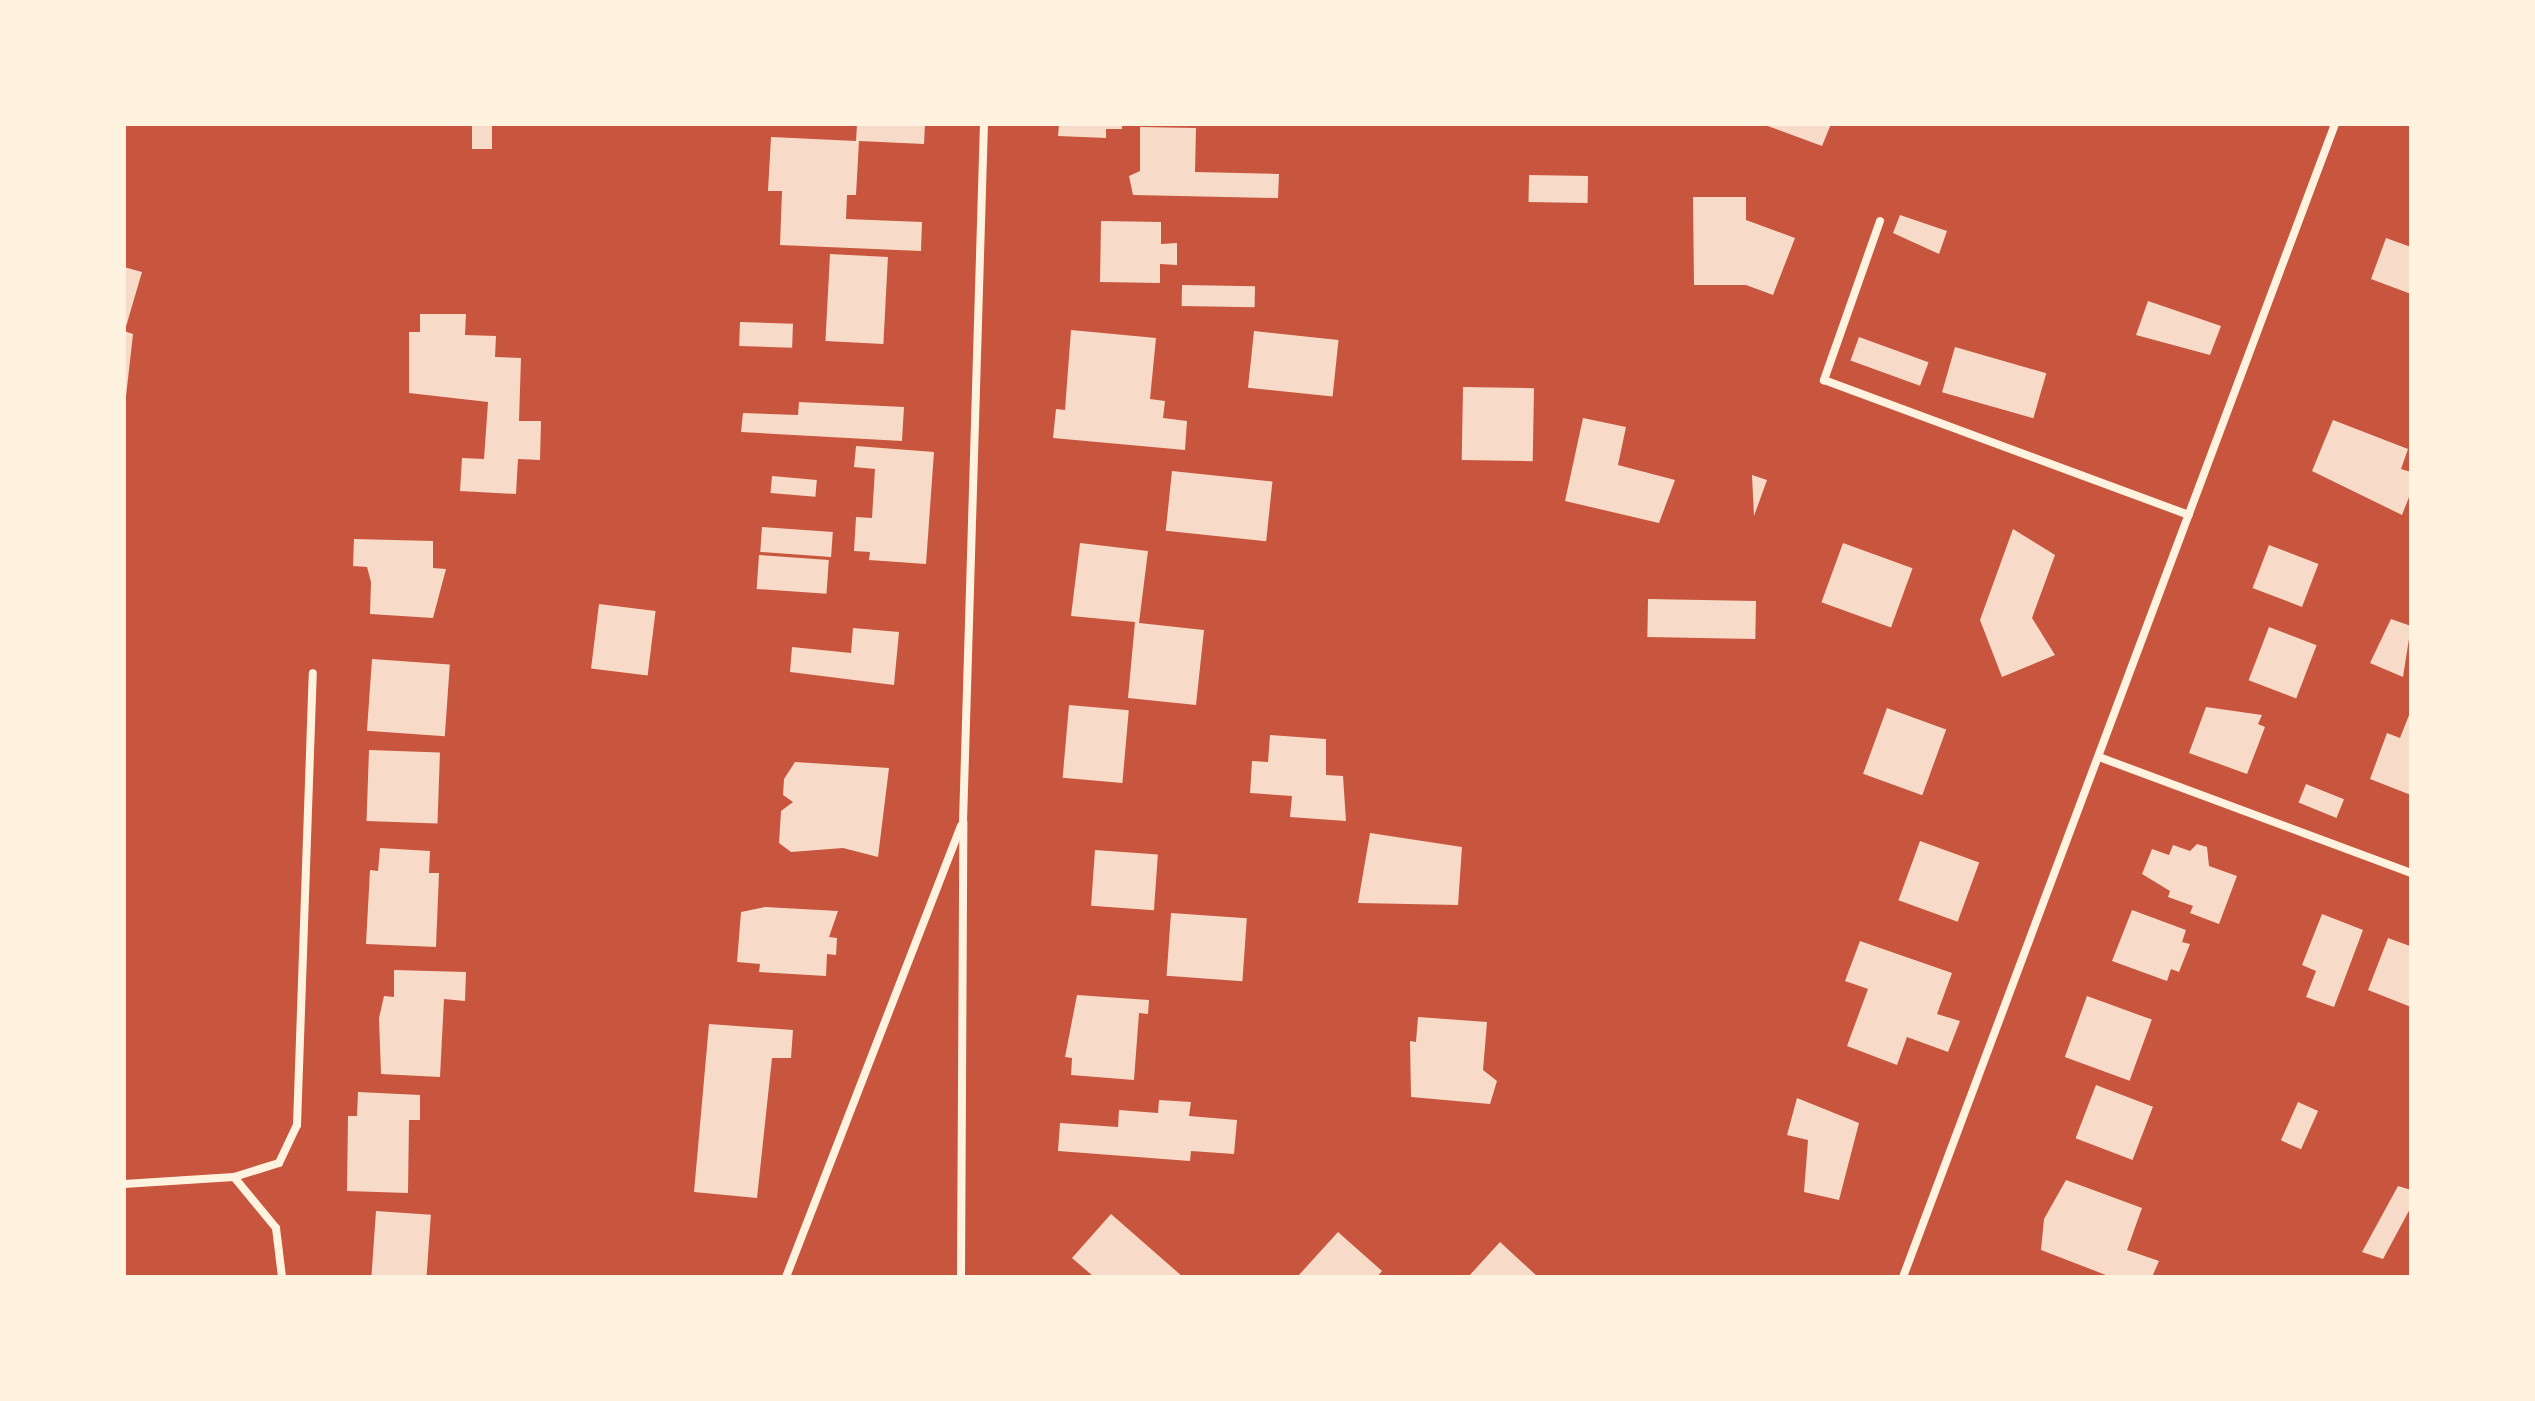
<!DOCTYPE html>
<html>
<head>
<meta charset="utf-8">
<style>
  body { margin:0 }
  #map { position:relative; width:2535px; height:1401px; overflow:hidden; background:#c8553d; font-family:"Open Sans",sans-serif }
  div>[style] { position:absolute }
  .building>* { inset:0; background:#f7dbc8; transform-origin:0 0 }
  .minor>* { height:8px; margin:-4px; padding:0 4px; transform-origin:4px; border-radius:4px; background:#fff3e0 }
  span { translate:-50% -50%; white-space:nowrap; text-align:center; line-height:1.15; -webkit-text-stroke:7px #fff3e0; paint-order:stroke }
  .frame { position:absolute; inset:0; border:126px solid #fff3e0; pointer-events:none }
</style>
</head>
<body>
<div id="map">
  <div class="building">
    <div style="left:472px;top:124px;width:20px;height:25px"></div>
    <div style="clip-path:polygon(857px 124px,925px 124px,924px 144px,859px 141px,856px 195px,847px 195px,846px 219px,922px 222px,921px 251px,780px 245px,782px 191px,768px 191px,771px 137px,856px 141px)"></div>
    <div style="clip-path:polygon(1059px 124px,1122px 124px,1122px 129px,1106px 129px,1106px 138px,1058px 136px)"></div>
    <div style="clip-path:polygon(1762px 124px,1831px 124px,1822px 146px)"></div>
    <div style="clip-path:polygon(1140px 127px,1196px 128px,1195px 172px,1279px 174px,1278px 198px,1133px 195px,1129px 176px,1140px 171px)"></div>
    <div style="left:1529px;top:175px;width:59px;height:27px;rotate:1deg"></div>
    <div style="clip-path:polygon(1693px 197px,1746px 197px,1746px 220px,1795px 238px,1773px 295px,1746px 285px,1694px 285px)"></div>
    <div style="clip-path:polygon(1900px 215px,1947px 231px,1939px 254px,1893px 233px)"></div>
    <div style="clip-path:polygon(1101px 221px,1161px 222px,1161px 244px,1177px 243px,1177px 265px,1160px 264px,1160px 283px,1100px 282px)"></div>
    <div style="clip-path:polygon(2386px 238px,2411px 247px,2411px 294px,2371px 279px)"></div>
    <div style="left:830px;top:254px;width:58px;height:87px;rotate:3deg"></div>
    <div style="clip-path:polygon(124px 267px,142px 272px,125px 330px,124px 330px)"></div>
    <div style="left:1182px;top:285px;width:73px;height:21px;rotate:1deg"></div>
    <div style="clip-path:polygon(2148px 301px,2221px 326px,2210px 355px,2136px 335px)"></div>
    <div style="clip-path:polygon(420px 314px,466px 314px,465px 335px,496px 336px,495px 357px,521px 358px,519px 421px,541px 421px,540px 460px,518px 459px,516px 494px,460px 491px,462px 458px,484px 459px,488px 402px,409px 393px,409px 332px,420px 332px)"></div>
    <div style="left:740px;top:322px;width:53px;height:24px;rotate:2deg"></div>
    <div style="clip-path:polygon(1071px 330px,1156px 338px,1150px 399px,1165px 401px,1163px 418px,1187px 421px,1185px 450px,1053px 438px,1056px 409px,1065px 410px)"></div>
    <div style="clip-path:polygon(124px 331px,133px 334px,124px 414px)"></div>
    <div style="left:1254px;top:331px;width:85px;height:57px;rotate:6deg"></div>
    <div style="left:1859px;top:337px;width:74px;height:25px;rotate:20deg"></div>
    <div style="left:1955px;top:347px;width:95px;height:47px;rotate:16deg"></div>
    <div style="left:1463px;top:387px;width:71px;height:73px;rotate:1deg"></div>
    <div style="clip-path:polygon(799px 402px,904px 407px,902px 441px,741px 432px,743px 413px,798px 415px)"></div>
    <div style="clip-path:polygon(1583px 418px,1626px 427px,1618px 465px,1675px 480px,1659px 523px,1565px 501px)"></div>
    <div style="clip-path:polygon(2333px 420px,2408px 449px,2401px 469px,2411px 472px,2411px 492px,2402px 515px,2312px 471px)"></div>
    <div style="clip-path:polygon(856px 446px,934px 452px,926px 564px,869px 560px,870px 552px,854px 551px,856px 517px,872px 518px,875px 469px,854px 467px)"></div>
    <div style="left:1172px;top:471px;width:101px;height:60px;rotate:6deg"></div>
    <div style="clip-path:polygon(1752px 475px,1767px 480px,1754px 516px)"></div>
    <div style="left:772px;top:476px;width:45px;height:17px;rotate:5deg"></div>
    <div style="left:762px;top:527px;width:71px;height:25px;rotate:4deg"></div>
    <div style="clip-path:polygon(2013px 529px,2055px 555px,2032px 618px,2055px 655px,2002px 677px,1980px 620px)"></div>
    <div style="clip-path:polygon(354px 539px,433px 541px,433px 568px,446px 569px,433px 618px,370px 614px,371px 582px,367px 567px,353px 566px)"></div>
    <div style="clip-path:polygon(1080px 543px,1148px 551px,1139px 623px,1204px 630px,1196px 705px,1128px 698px,1135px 622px,1071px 616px)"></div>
    <div style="left:1843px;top:543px;width:74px;height:63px;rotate:20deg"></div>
    <div style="left:2269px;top:545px;width:53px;height:46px;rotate:21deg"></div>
    <div style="left:759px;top:555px;width:70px;height:34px;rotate:4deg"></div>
    <div style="left:1648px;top:599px;width:108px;height:38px;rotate:1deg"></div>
    <div style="left:599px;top:604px;width:57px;height:65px;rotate:7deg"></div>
    <div style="clip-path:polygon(2391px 619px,2411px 626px,2403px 677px,2370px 663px)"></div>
    <div style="left:2269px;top:627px;width:51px;height:57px;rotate:21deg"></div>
    <div style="clip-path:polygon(853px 628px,899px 632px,894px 685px,790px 672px,792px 647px,851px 653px)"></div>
    <div style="left:372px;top:659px;width:78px;height:72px;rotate:4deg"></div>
    <div style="left:1069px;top:705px;width:60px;height:73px;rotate:5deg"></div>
    <div style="clip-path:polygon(2206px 707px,2262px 715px,2258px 724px,2265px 727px,2247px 774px,2189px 753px)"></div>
    <div style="left:1887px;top:708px;width:63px;height:70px;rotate:20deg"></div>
    <div style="clip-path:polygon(2411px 710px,2411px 795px,2370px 779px,2387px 733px,2400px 738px)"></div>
    <div style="clip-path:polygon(1270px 735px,1326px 739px,1326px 775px,1343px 776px,1346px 821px,1290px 817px,1292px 796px,1250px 793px,1252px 761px,1268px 762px)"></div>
    <div style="left:369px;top:750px;width:71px;height:71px;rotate:2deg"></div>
    <div style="clip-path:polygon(795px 762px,889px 768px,878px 857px,843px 848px,791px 852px,779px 843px,781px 811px,793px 802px,783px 795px,784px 779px)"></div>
    <div style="left:2306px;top:784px;width:41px;height:20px;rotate:22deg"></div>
    <div style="clip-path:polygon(1370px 833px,1462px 847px,1458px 905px,1358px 903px)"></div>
    <div style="left:1920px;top:841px;width:63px;height:63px;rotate:20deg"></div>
    <div style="clip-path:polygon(2197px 844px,2207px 847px,2209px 866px,2237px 876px,2219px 924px,2190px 913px,2193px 906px,2168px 897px,2170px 891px,2142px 874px,2152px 849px,2169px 855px,2173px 845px,2190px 851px)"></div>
    <div style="clip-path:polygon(380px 848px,430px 851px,429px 873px,439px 873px,436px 947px,366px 944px,370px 870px,378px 871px)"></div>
    <div style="left:1095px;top:850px;width:63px;height:56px;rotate:4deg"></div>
    <div style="clip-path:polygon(765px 907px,838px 911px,829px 937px,837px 938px,836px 955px,827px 954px,826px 976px,759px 972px,760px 964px,737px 962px,741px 912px)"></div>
    <div style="clip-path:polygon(2132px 910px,2186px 930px,2182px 942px,2190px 944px,2179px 972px,2171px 969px,2167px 981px,2112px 961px)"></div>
    <div style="left:1171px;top:913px;width:76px;height:63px;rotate:4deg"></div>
    <div style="clip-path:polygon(2322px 914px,2363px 930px,2334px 1007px,2306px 997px,2316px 971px,2302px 965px)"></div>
    <div style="clip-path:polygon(2388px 938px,2410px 946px,2411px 1007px,2368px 990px)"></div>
    <div style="clip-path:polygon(1860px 941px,1952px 973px,1937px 1014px,1960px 1021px,1948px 1052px,1907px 1037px,1897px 1065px,1847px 1046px,1868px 989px,1845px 981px)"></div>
    <div style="clip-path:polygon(394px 970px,466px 972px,465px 1001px,444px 999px,440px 1077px,381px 1074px,379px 1018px,384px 996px,394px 997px)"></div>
    <div style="clip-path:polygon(1077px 995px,1149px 1000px,1148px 1014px,1139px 1013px,1134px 1080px,1071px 1075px,1072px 1058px,1065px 1057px)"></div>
    <div style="left:2087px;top:996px;width:69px;height:65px;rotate:20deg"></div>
    <div style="clip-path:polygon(1418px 1017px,1487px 1022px,1483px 1070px,1497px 1081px,1490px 1104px,1411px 1097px,1410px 1041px,1416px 1042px)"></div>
    <div style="clip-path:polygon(709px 1024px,793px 1030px,791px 1058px,772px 1058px,757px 1198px,694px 1192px)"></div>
    <div style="left:2096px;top:1085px;width:61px;height:57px;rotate:21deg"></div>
    <div style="clip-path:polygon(358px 1092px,420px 1095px,420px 1120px,409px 1120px,408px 1193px,347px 1191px,348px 1116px,357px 1116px)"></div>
    <div style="clip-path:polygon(1797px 1098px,1859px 1123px,1839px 1200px,1804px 1192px,1808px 1140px,1787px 1135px)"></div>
    <div style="clip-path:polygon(1159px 1100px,1191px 1102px,1189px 1116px,1237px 1120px,1234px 1154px,1191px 1151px,1190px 1161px,1058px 1151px,1060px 1123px,1118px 1127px,1119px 1110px,1158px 1113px)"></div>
    <div style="left:2298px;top:1102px;width:22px;height:42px;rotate:24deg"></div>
    <div style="clip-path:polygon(2066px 1180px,2142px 1208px,2127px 1250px,2159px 1261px,2152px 1277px,2111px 1277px,2041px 1250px,2044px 1219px)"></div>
    <div style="clip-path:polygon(2398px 1186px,2411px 1190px,2411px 1207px,2383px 1259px,2362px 1252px)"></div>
    <div style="left:376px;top:1211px;width:55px;height:66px;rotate:4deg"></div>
    <div style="clip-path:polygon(1111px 1214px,1183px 1277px,1094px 1277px,1072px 1258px)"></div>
    <div style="clip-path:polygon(1338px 1232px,1382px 1271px,1377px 1277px,1298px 1276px)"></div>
    <div style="clip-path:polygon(1500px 1242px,1538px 1277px,1468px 1277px)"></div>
  </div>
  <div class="minor">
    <div style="left:1880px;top:221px;width:169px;rotate:109.4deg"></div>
    <div style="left:1824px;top:380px;width:389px;rotate:20.3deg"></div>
    <div style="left:2099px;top:757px;width:333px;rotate:20.4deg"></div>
    <div style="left:234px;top:1177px;width:47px;rotate:-17.3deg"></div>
    <div style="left:279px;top:1163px;width:42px;rotate:-64.7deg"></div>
    <div style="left:297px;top:1125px;width:452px;rotate:-88deg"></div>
    <div style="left:124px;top:1184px;width:110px;rotate:-3.6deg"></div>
    <div style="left:234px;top:1177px;width:66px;rotate:50.5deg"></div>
    <div style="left:276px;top:1228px;width:49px;rotate:83deg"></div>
    <div style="left:786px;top:1277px;width:484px;rotate:-68.8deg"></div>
    <div style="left:961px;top:1277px;width:455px;rotate:-89.7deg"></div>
    <div style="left:963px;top:822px;width:698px;rotate:-88.28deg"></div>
    <div style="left:1903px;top:1277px;width:1231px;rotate:-69.46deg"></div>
  </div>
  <div class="frame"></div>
</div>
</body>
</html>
